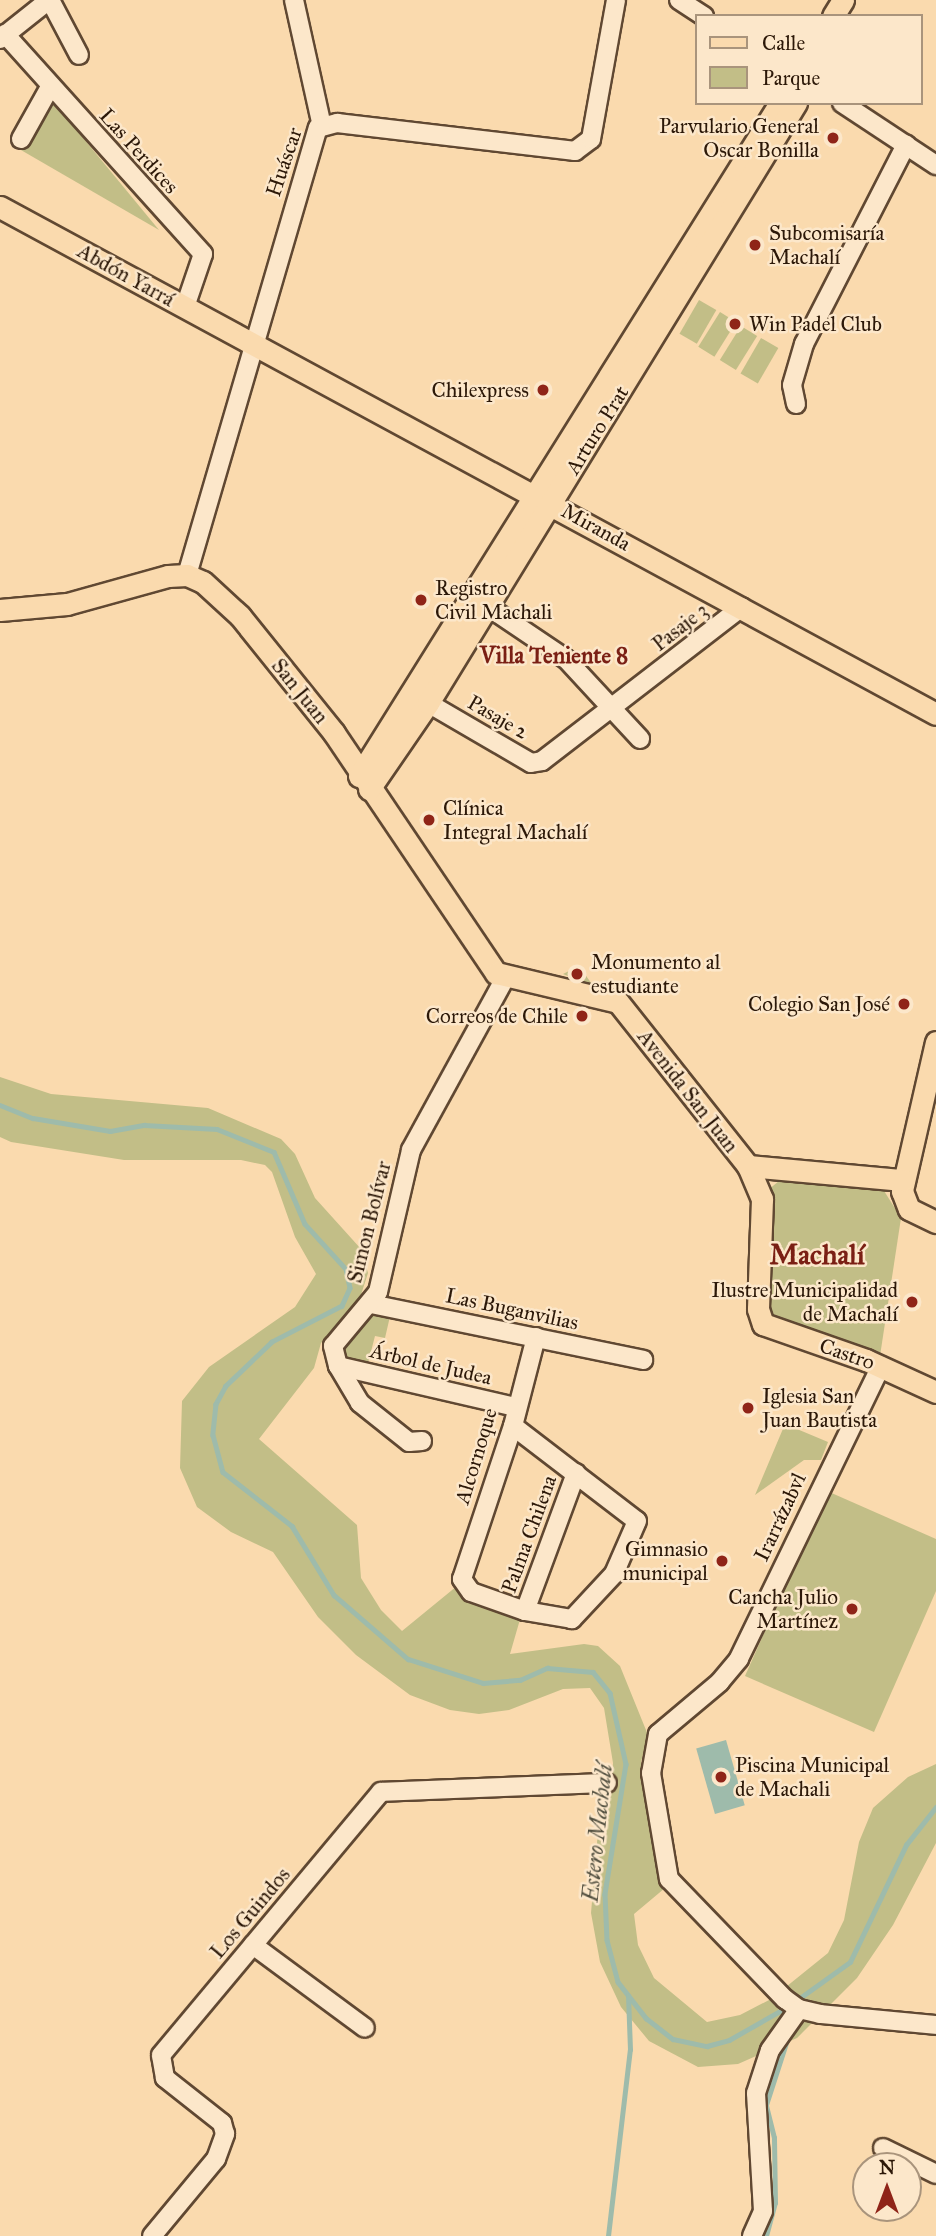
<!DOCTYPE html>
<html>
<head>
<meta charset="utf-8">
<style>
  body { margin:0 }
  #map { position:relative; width:936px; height:2236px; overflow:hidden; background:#fadaae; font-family:"IM FELL Great Primer",serif }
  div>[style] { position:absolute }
  .green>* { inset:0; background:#c2be87; transform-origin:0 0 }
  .water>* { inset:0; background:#9ebbab; transform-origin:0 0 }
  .stream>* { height:4.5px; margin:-2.25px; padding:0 2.25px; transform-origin:2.25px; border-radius:2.25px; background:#9ebbab }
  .roads { filter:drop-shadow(2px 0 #604832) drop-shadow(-2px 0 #604832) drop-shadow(0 2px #604832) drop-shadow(0 -2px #604832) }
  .minor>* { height:18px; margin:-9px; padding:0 9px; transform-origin:9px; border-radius:9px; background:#fce7ca }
  .major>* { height:21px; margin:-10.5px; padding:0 10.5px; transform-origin:10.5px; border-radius:10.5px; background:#fadaae }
  .dots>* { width:19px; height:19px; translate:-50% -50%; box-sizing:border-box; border:4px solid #fce7ca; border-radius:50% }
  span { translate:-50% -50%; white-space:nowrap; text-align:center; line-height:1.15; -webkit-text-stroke:5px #fce7ca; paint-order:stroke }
  .poi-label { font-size:21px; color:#2c1808 }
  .right { translate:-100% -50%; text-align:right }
  .left { translate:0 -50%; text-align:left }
  .street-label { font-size:21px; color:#2c1808 }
  .neighbourhood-label { font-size:23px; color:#7a1f14; font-weight:700 }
  .water-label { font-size:23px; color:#545141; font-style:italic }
  .district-label { font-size:28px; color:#7a1f14; font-weight:700 }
  .legend { position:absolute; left:695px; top:14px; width:228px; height:91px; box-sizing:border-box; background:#fce7ca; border:2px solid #a9947c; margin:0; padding:9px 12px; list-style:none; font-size:21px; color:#2c1808 }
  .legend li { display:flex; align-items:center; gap:14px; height:35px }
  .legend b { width:35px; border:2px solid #a9947c }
  .north { position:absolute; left:852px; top:2152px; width:70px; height:70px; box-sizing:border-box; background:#fce7ca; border:2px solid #a9947c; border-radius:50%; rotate:0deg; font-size:19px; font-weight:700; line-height:28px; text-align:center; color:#2c1808 }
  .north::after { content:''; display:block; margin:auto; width:24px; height:32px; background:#8f2418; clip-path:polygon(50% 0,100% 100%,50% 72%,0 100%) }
</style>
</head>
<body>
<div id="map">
  <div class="green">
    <div style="clip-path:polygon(46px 93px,159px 230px,14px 146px)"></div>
    <div style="left:699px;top:300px;width:20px;height:39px;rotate:30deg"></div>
    <div style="left:720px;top:312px;width:19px;height:41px;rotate:32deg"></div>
    <div style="left:741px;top:326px;width:19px;height:40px;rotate:32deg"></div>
    <div style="left:761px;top:338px;width:20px;height:41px;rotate:30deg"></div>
    <div style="clip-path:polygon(579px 966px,594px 987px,563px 974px)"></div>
    <div style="clip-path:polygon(0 1077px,51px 1094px,208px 1108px,281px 1139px,295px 1154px,315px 1198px,361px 1249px,368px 1273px,359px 1301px,321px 1343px,314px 1368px,259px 1439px,357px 1525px,361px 1578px,381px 1610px,402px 1631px,457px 1586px,464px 1595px,521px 1616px,510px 1654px,584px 1644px,598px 1646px,620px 1666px,648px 1735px,641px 1762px,656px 1867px,665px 1888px,634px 1914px,638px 1945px,654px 1978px,707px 2022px,740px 2015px,771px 1999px,828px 1953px,844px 1920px,859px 1842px,873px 1808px,908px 1777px,936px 1764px,936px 1843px,893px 1925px,857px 1978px,797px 2038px,738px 2064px,698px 2067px,649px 2041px,621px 2007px,600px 1962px,591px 1913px,598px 1831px,611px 1795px,613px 1763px,604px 1708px,590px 1688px,563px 1689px,509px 1710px,479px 1714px,450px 1710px,410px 1695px,356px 1655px,318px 1617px,273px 1552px,231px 1532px,197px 1507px,180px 1468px,182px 1401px,209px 1367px,295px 1307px,316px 1274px,295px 1237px,272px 1172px,265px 1165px,241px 1160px,124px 1160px,11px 1142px,0 1137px)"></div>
    <div style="clip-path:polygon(779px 1181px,881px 1186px,901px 1218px,880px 1356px,774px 1325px,764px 1308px,768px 1190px)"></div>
    <div style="clip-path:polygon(372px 1312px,391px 1312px,385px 1338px,375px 1336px,367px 1367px,345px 1361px,341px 1345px)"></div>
    <div style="clip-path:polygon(785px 1424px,828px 1442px,821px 1460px,804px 1460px,755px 1495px)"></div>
    <div style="clip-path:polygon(827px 1491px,936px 1539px,936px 1591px,874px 1732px,745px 1676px)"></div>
  </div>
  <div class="water">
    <div style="left:726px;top:1740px;width:68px;height:31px;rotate:74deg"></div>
  </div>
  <div class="stream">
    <div style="left:0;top:1105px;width:35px;rotate:22deg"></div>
    <div style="left:33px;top:1118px;width:78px;rotate:9.6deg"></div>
    <div style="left:110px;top:1131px;width:35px;rotate:-10deg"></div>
    <div style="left:144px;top:1125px;width:73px;rotate:3.1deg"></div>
    <div style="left:217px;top:1129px;width:61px;rotate:22deg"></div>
    <div style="left:274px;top:1152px;width:78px;rotate:66.7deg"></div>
    <div style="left:305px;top:1224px;width:61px;rotate:47.7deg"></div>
    <div style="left:346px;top:1269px;width:19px;rotate:78deg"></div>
    <div style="left:350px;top:1288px;width:20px;rotate:114deg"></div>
    <div style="left:342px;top:1306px;width:79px;rotate:152.8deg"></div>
    <div style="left:272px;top:1342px;width:64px;rotate:136.3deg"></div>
    <div style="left:226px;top:1386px;width:21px;rotate:119deg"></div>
    <div style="left:216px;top:1404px;width:31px;rotate:96deg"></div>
    <div style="left:213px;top:1435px;width:38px;rotate:75deg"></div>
    <div style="left:223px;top:1472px;width:88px;rotate:38deg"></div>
    <div style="left:292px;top:1526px;width:81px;rotate:58.7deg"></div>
    <div style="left:334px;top:1595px;width:98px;rotate:40.9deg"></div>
    <div style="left:408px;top:1659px;width:79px;rotate:17.7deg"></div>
    <div style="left:483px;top:1683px;width:37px;rotate:-5deg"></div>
    <div style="left:520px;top:1680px;width:30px;rotate:-24deg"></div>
    <div style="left:547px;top:1668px;width:46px;rotate:5deg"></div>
    <div style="left:593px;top:1672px;width:27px;rotate:51deg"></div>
    <div style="left:610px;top:1693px;width:73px;rotate:77.3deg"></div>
    <div style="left:626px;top:1764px;width:132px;rotate:99.2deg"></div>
    <div style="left:605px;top:1894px;width:46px;rotate:87.5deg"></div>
    <div style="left:607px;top:1940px;width:43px;rotate:75.3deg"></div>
    <div style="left:618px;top:1982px;width:46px;rotate:52.1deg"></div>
    <div style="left:646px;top:2018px;width:34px;rotate:38deg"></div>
    <div style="left:673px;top:2039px;width:35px;rotate:12deg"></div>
    <div style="left:707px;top:2046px;width:23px;rotate:-15deg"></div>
    <div style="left:729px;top:2040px;width:67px;rotate:-29.6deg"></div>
    <div style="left:797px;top:2000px;width:65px;rotate:-35.6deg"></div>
    <div style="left:850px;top:1962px;width:130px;rotate:-64.4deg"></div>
    <div style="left:906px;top:1845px;width:48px;rotate:-51.7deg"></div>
    <div style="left:608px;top:2236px;width:187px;rotate:-83.3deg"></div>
    <div style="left:630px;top:2050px;width:54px;rotate:-92.1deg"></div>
    <div style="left:766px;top:2236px;width:34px;rotate:-75deg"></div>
    <div style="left:775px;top:2203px;width:65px;rotate:-90.9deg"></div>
    <div style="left:774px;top:2138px;width:34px;rotate:-104deg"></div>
    <div style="left:766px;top:2105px;width:71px;rotate:-72.1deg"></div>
  </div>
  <div class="roads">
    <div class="minor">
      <div style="left:50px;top:0;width:62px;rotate:62.2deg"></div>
      <div style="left:294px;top:0;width:129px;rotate:77.5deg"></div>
      <div style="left:679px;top:0;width:30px;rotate:33deg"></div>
      <div style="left:5px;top:34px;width:296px;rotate:48deg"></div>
      <div style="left:203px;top:254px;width:56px;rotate:108.8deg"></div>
      <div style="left:0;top:39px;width:63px;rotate:-38.5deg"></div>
      <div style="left:842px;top:103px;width:113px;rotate:33.4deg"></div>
      <div style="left:21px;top:139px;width:60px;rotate:-60.9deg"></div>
      <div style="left:796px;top:404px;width:19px;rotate:-102deg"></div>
      <div style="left:792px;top:385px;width:43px;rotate:-73.7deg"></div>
      <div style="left:804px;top:344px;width:224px;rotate:-62.9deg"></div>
      <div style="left:187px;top:575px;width:466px;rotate:-73.7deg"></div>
      <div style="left:318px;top:128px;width:20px;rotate:-15deg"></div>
      <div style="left:337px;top:123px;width:240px;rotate:6.7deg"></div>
      <div style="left:575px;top:151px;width:20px;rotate:-37deg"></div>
      <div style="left:591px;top:139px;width:141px;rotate:-79.8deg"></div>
      <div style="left:487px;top:606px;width:95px;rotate:33.9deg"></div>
      <div style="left:566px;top:659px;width:109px;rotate:47.2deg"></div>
      <div style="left:428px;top:703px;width:119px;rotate:30.2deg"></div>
      <div style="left:531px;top:763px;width:11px;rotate:-10deg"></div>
      <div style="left:542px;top:761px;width:252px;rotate:-37.6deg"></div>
      <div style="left:371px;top:1304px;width:278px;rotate:11.6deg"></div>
      <div style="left:338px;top:1366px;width:182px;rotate:13deg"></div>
      <div style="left:881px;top:1366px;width:326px;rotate:115.9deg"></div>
      <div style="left:739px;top:1659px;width:30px;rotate:130deg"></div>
      <div style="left:720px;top:1682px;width:81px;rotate:140deg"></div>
      <div style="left:658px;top:1734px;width:40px;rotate:100deg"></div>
      <div style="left:651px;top:1773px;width:108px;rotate:80.4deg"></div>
      <div style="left:669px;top:1879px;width:167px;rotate:46deg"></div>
      <div style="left:785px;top:1999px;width:17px;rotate:36deg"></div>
      <div style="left:799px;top:2009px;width:22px;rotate:13deg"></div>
      <div style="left:820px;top:2014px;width:117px;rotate:5.4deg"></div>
      <div style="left:513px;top:1426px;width:156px;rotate:37.5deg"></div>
      <div style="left:637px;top:1521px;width:58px;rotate:113.5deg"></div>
      <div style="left:614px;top:1574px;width:62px;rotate:133deg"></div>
      <div style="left:572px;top:1619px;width:48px;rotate:-170.3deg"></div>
      <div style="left:525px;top:1611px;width:57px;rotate:-160.6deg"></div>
      <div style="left:471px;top:1592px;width:16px;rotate:-125deg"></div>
      <div style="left:462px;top:1579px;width:161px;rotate:-71.6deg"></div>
      <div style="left:513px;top:1426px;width:92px;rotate:-75.5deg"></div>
      <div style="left:422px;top:1441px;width:13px;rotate:176deg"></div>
      <div style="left:409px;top:1442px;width:63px;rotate:-141.5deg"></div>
      <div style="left:360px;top:1403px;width:43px;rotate:-120.7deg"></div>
      <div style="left:338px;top:1366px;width:21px;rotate:-104deg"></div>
      <div style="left:333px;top:1346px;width:70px;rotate:-50.2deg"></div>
      <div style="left:378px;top:1292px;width:146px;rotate:-76.9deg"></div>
      <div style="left:411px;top:1150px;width:196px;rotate:-61.3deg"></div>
      <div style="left:525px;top:1611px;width:147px;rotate:-69.7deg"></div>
      <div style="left:253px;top:1945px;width:139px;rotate:36.5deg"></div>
      <div style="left:883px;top:2148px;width:59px;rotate:26.1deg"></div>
      <div style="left:152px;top:2236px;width:100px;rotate:-50.3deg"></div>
      <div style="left:216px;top:2159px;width:27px;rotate:-70deg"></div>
      <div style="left:225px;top:2134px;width:11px;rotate:-105deg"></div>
      <div style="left:222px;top:2123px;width:73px;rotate:-141.7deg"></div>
      <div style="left:165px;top:2078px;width:23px;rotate:-100deg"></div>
      <div style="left:161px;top:2055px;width:343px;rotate:-50.1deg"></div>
      <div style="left:381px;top:1792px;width:226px;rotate:-2.3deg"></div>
      <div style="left:752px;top:2236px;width:27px;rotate:-66deg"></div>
      <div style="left:763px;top:2211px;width:118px;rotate:-93.4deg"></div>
      <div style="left:756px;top:2093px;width:45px;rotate:-72deg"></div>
      <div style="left:770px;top:2050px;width:50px;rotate:-54.7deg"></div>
    </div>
    <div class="major">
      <div style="left:833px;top:16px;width:19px;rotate:-58deg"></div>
      <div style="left:0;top:207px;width:1064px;rotate:28.44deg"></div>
      <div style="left:0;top:610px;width:67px;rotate:-5.1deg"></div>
      <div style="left:67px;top:604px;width:105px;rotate:-15.5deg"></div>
      <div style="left:168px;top:576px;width:19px;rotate:-3deg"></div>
      <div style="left:187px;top:575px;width:17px;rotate:24deg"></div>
      <div style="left:203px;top:582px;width:50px;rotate:42.6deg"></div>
      <div style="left:240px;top:616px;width:150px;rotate:51.2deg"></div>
      <div style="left:334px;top:733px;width:290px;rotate:56deg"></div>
      <div style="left:496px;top:973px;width:125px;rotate:13.4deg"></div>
      <div style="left:618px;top:1002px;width:209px;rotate:51.6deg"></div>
      <div style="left:748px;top:1166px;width:36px;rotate:67deg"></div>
      <div style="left:762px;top:1199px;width:110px;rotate:92.1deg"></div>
      <div style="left:758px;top:1309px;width:16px;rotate:72deg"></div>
      <div style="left:763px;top:1324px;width:109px;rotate:19.3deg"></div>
      <div style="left:866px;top:1360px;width:77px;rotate:24.6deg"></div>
      <div style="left:359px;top:776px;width:794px;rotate:-57.97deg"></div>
      <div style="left:369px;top:789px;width:104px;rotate:-55.5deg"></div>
      <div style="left:428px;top:703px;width:704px;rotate:-58.48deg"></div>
      <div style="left:936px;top:1042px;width:153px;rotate:102.9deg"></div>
      <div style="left:902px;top:1191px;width:19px;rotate:69deg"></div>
      <div style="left:909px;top:1209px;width:30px;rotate:26deg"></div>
      <div style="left:748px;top:1166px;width:156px;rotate:5.2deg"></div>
    </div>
  </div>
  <div class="dots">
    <div style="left:833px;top:138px;background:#8f2418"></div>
    <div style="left:755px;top:245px;background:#8f2418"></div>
    <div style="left:735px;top:324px;background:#8f2418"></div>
    <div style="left:543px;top:390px;background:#8f2418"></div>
    <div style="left:421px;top:600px;background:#8f2418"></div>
    <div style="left:429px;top:820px;background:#8f2418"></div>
    <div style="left:577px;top:974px;background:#8f2418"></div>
    <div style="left:904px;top:1004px;background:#8f2418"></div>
    <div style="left:582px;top:1016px;background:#8f2418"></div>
    <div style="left:912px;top:1302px;background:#8f2418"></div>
    <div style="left:748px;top:1408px;background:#8f2418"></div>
    <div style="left:722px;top:1561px;background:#8f2418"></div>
    <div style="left:852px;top:1609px;background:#8f2418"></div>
    <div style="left:721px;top:1777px;background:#8f2418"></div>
  </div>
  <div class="poi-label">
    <span class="right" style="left:819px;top:138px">Parvulario General<br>Oscar Bonilla</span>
    <span class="left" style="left:769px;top:245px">Subcomisaría<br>Machalí</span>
    <span class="left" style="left:749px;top:324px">Win Padel Club</span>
    <span class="right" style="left:529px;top:390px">Chilexpress</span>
    <span class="left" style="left:435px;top:600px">Registro<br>Civil Machali</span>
    <span class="left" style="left:443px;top:820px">Clínica<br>Integral Machalí</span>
    <span class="left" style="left:591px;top:974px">Monumento al<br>estudiante</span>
    <span class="right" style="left:890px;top:1004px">Colegio San José</span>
    <span class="right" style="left:568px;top:1016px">Correos de Chile</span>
    <span class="right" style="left:898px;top:1302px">Ilustre Municipalidad<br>de Machalí</span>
    <span class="left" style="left:762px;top:1408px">Iglesia San<br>Juan Bautista</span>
    <span class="right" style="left:708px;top:1561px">Gimnasio<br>municipal</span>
    <span class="right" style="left:838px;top:1609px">Cancha Julio<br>Martínez</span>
    <span class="left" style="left:735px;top:1777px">Piscina Municipal<br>de Machali</span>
  </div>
  <div class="street-label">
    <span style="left:139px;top:151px;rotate:48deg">Las Perdices</span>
    <span style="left:284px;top:162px;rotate:-71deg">Huáscar</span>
    <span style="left:126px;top:275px;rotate:29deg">Abdón Yarrá</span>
    <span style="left:597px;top:430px;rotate:-58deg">Arturo Prat</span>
    <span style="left:596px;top:527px;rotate:29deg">Miranda</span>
    <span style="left:680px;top:627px;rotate:-38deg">Pasaje 3</span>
    <span style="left:300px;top:691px;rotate:51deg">San Juan</span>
    <span style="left:498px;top:717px;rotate:30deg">Pasaje 2</span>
    <span style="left:688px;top:1091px;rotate:52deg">Avenida San Juan</span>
    <span style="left:369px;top:1222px;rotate:-76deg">Simon Bolívar</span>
    <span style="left:512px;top:1309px;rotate:12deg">Las Buganvilias</span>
    <span style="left:847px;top:1354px;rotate:19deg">Castro</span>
    <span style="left:431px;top:1364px;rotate:13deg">Árbol de Judea</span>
    <span style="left:476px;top:1456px;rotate:-73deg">Alcornoque</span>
    <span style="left:780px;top:1517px;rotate:-65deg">Irarrázabvl</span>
    <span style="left:529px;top:1534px;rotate:-70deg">Palma Chilena</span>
    <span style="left:250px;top:1913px;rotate:-50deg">Los Guindos</span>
  </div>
  <div class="neighbourhood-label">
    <span style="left:554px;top:655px">Villa Teniente 8</span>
  </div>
  <div class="water-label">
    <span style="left:597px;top:1833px;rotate:-84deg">Estero Machalí</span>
  </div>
  <div class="district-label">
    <span style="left:817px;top:1255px">Machalí</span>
  </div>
  <ul class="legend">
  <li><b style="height:9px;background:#fadaae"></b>Calle</li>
  <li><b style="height:19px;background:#c2be87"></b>Parque</li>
  </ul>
  <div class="north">N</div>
</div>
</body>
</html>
